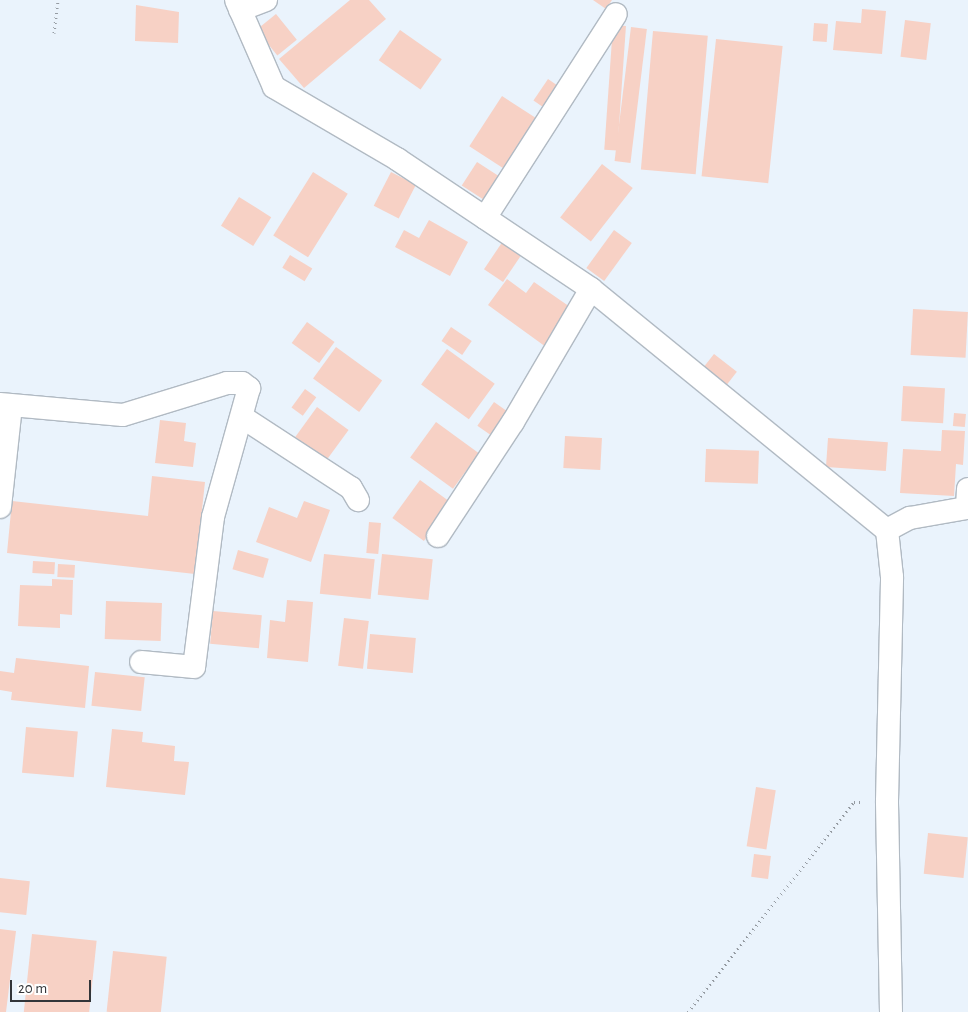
<!DOCTYPE html>
<html>
<head>
<meta charset="utf-8">
<style>
  body { margin:0 }
  #map { position:relative; width:968px; height:1012px; overflow:hidden; background:#eaf3fc; font-family:"Alegreya Sans",sans-serif }
  div>[style] { position:absolute }
  .building>* { inset:0; background:#f7d1c5; transform-origin:0 0 }
  .path>* { height:3px; margin-top:-1.5px; transform-origin:0; background:repeating-linear-gradient(90deg,#959ba2 0 1px,transparent 0 5px) }
  .roads { filter:drop-shadow(1px 0 #b1bac3) drop-shadow(-1px 0 #b1bac3) drop-shadow(0 1px #b1bac3) drop-shadow(0 -1px #b1bac3) }
  .street>* { height:22px; margin:-11px; padding:0 11px; transform-origin:11px; border-radius:11px; background:#fff }
  span { translate:-50% -50%; white-space:nowrap; text-align:center; line-height:1.15; -webkit-text-stroke:5px #fff; paint-order:stroke }
  .scale { position:absolute; left:10px; top:980px; width:81px; height:22px; box-sizing:border-box; border:2px solid #323539; border-top:0; padding-left:6px; font-size:15px; line-height:18px; white-space:nowrap; color:#323539; -webkit-text-stroke:4px #fff; paint-order:stroke }
</style>
</head>
<body>
<div id="map">
  <div class="building">
    <div style="clip-path:polygon(350px 0,369px 0,386px 19px,304px 88px,279px 59px)"></div>
    <div style="clip-path:polygon(593px 0,612px 0,606px 9px)"></div>
    <div style="clip-path:polygon(136px 5px,179px 12px,178px 43px,135px 41px)"></div>
    <div style="clip-path:polygon(862px 9px,886px 11px,882px 54px,833px 50px,836px 21px,861px 23px)"></div>
    <div style="left:276px;top:14px;width:33px;height:25px;rotate:51deg"></div>
    <div style="left:905px;top:20px;width:26px;height:37px;rotate:7deg"></div>
    <div style="left:814px;top:23px;width:14px;height:18px;rotate:4deg"></div>
    <div style="left:613px;top:25px;width:13px;height:125px;rotate:4deg"></div>
    <div style="left:631px;top:27px;width:16px;height:135px;rotate:7deg"></div>
    <div style="left:400px;top:30px;width:51px;height:37px;rotate:35deg"></div>
    <div style="left:653px;top:31px;width:55px;height:139px;rotate:5deg"></div>
    <div style="left:716px;top:39px;width:67px;height:138px;rotate:6deg"></div>
    <div style="left:548px;top:79px;width:11px;height:26px;rotate:34deg"></div>
    <div style="left:502px;top:96px;width:40px;height:60px;rotate:33deg"></div>
    <div style="left:477px;top:162px;width:30px;height:28px;rotate:33deg"></div>
    <div style="left:602px;top:164px;width:39px;height:68px;rotate:38deg"></div>
    <div style="left:313px;top:172px;width:41px;height:75px;rotate:32deg"></div>
    <div style="left:391px;top:172px;width:28px;height:38px;rotate:27deg"></div>
    <div style="left:239px;top:197px;width:38px;height:34px;rotate:32deg"></div>
    <div style="clip-path:polygon(429px 220px,468px 242px,450px 276px,395px 247px,404px 230px,419px 238px)"></div>
    <div style="left:614px;top:230px;width:22px;height:47px;rotate:36deg"></div>
    <div style="left:503px;top:241px;width:23px;height:34px;rotate:34deg"></div>
    <div style="left:290px;top:255px;width:26px;height:15px;rotate:31deg"></div>
    <div style="clip-path:polygon(507px 279px,526px 293px,534px 282px,573px 309px,546px 347px,488px 305px)"></div>
    <div style="left:913px;top:309px;width:55px;height:46px;rotate:3deg"></div>
    <div style="left:307px;top:322px;width:34px;height:26px;rotate:36deg"></div>
    <div style="left:451px;top:327px;width:25px;height:17px;rotate:34deg"></div>
    <div style="left:336px;top:347px;width:57px;height:39px;rotate:36deg"></div>
    <div style="left:447px;top:349px;width:59px;height:44px;rotate:36deg"></div>
    <div style="left:714px;top:354px;width:29px;height:16px;rotate:38deg"></div>
    <div style="left:903px;top:386px;width:42px;height:35px;rotate:3deg"></div>
    <div style="left:305px;top:389px;width:14px;height:23px;rotate:36deg"></div>
    <div style="left:494px;top:402px;width:21px;height:29px;rotate:35deg"></div>
    <div style="left:317px;top:407px;width:39px;height:37px;rotate:36deg"></div>
    <div style="left:954px;top:413px;width:12px;height:13px;rotate:5deg"></div>
    <div style="clip-path:polygon(160px 420px,186px 423px,184px 441px,196px 443px,193px 467px,155px 463px)"></div>
    <div style="left:436px;top:422px;width:53px;height:44px;rotate:36deg"></div>
    <div style="clip-path:polygon(942px 430px,965px 431px,963px 465px,956px 464px,954px 496px,900px 493px,903px 449px,941px 451px)"></div>
    <div style="left:565px;top:436px;width:37px;height:32px;rotate:3deg"></div>
    <div style="left:828px;top:438px;width:60px;height:29px;rotate:4deg"></div>
    <div style="left:706px;top:449px;width:53px;height:33px;rotate:2deg"></div>
    <div style="clip-path:polygon(152px 476px,205px 482px,195px 574px,7px 553px,12px 501px,148px 516px)"></div>
    <div style="left:420px;top:480px;width:39px;height:47px;rotate:36deg"></div>
    <div style="clip-path:polygon(304px 501px,330px 510px,311px 562px,256px 542px,269px 507px,297px 518px)"></div>
    <div style="left:369px;top:522px;width:12px;height:31px;rotate:5deg"></div>
    <div style="left:238px;top:550px;width:32px;height:20px;rotate:16deg"></div>
    <div style="left:324px;top:554px;width:51px;height:40px;rotate:6deg"></div>
    <div style="left:382px;top:554px;width:51px;height:41px;rotate:6deg"></div>
    <div style="left:33px;top:561px;width:22px;height:12px;rotate:3deg"></div>
    <div style="left:58px;top:564px;width:17px;height:13px;rotate:3deg"></div>
    <div style="clip-path:polygon(52px 579px,73px 580px,72px 615px,60px 614px,60px 628px,18px 626px,20px 585px,52px 586px)"></div>
    <div style="clip-path:polygon(287px 600px,313px 602px,308px 662px,267px 658px,270px 620px,285px 622px)"></div>
    <div style="left:106px;top:601px;width:56px;height:38px;rotate:2deg"></div>
    <div style="left:213px;top:611px;width:49px;height:33px;rotate:5deg"></div>
    <div style="left:344px;top:618px;width:25px;height:48px;rotate:7deg"></div>
    <div style="left:370px;top:634px;width:46px;height:35px;rotate:5deg"></div>
    <div style="clip-path:polygon(16px 658px,89px 666px,85px 708px,11px 700px,12px 692px,0 690px,0 671px,14px 673px)"></div>
    <div style="left:95px;top:672px;width:50px;height:34px;rotate:6deg"></div>
    <div style="left:26px;top:727px;width:52px;height:46px;rotate:5deg"></div>
    <div style="clip-path:polygon(112px 729px,143px 732px,142px 742px,175px 746px,174px 761px,189px 762px,185px 795px,106px 787px)"></div>
    <div style="left:756px;top:787px;width:20px;height:60px;rotate:9deg"></div>
    <div style="left:928px;top:833px;width:40px;height:41px;rotate:6deg"></div>
    <div style="left:754px;top:854px;width:17px;height:23px;rotate:7deg"></div>
    <div style="left:0;top:878px;width:30px;height:34px;rotate:6deg"></div>
    <div style="clip-path:polygon(0 929px,16px 931px,6px 1012px,0 1012px)"></div>
    <div style="left:32px;top:934px;width:65px;height:79px;rotate:6deg"></div>
    <div style="left:113px;top:951px;width:54px;height:61px;rotate:6deg"></div>
  </div>
  <div class="path">
    <div style="left:54px;top:33px;width:33px;rotate:-83deg"></div>
    <div style="left:688px;top:1012px;width:268px;rotate:-51.7deg"></div>
    <div style="left:854px;top:802px;width:8px"></div>
  </div>
  <div class="roads">
    <div class="street">
      <div style="left:236px;top:0;width:95px;rotate:66.4deg"></div>
      <div style="left:274px;top:87px;width:143px;rotate:30.3deg"></div>
      <div style="left:397px;top:159px;width:234px;rotate:33.8deg"></div>
      <div style="left:591px;top:289px;width:382px;rotate:39.2deg"></div>
      <div style="left:240px;top:10px;width:28px;rotate:-21deg"></div>
      <div style="left:485px;top:218px;width:242px;rotate:-57.3deg"></div>
      <div style="left:0;top:404px;width:123px;rotate:5.1deg"></div>
      <div style="left:123px;top:415px;width:109px;rotate:-17.1deg"></div>
      <div style="left:227px;top:383px;width:15px"></div>
      <div style="left:242px;top:383px;width:9px;rotate:36deg"></div>
      <div style="left:249px;top:388px;width:134px;rotate:105.6deg"></div>
      <div style="left:213px;top:517px;width:151px;rotate:97.2deg"></div>
      <div style="left:194px;top:667px;width:53px;rotate:-174.6deg"></div>
      <div style="left:242px;top:417px;width:130px;rotate:33.1deg"></div>
      <div style="left:351px;top:488px;width:14px;rotate:60deg"></div>
      <div style="left:0;top:507px;width:102px;rotate:-83.8deg"></div>
      <div style="left:438px;top:536px;width:136px;rotate:-56.7deg"></div>
      <div style="left:513px;top:422px;width:154px;rotate:-59.6deg"></div>
      <div style="left:891px;top:1012px;width:211px;rotate:-91.1deg"></div>
      <div style="left:887px;top:801px;width:224px;rotate:-88.7deg"></div>
      <div style="left:892px;top:577px;width:47px;rotate:-96.1deg"></div>
      <div style="left:887px;top:530px;width:26px;rotate:-28deg"></div>
      <div style="left:910px;top:518px;width:58px;rotate:-10deg"></div>
      <div style="left:967px;top:508px;width:19px;rotate:-87deg"></div>
    </div>
  </div>
  <div class="scale">20 m</div>
</div>
</body>
</html>
